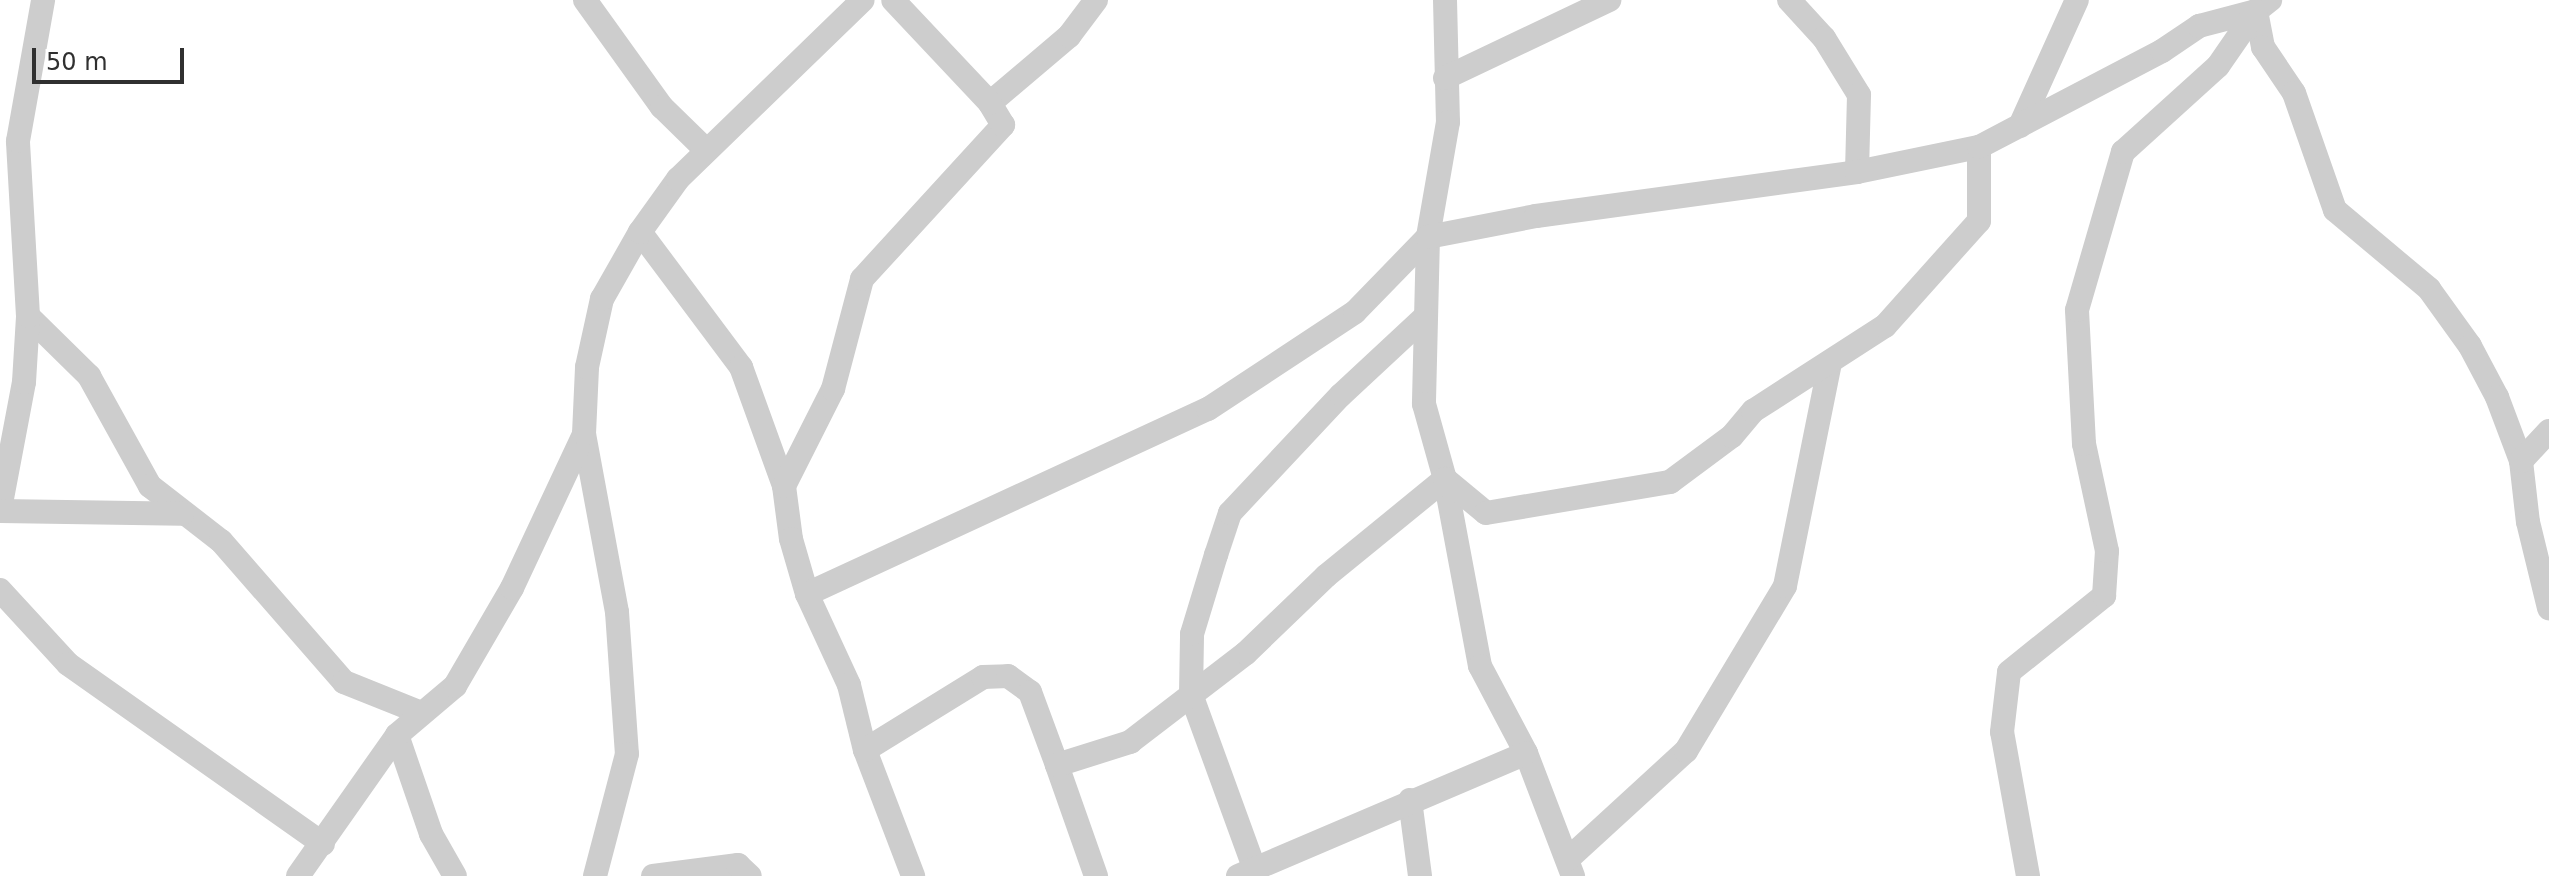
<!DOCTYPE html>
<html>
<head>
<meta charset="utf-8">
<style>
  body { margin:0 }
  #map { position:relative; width:2549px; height:876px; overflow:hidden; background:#fff; font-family:"DejaVu Sans",sans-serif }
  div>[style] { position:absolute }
  .minor>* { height:24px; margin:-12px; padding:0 12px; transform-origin:12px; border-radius:12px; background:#cdcdcd }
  span { translate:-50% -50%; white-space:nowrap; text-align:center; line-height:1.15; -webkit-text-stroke:8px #fff; paint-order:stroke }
  .scale { position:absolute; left:32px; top:48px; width:152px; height:36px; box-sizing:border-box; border:4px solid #303030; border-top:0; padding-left:10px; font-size:24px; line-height:28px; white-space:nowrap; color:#303030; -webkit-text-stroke:6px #fff; paint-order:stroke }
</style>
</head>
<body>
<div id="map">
  <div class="minor">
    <div style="left:585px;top:0;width:132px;rotate:54.3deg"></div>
    <div style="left:662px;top:107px;width:62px;rotate:44.3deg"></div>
    <div style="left:1445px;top:0;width:122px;rotate:88.6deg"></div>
    <div style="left:1448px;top:122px;width:117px;rotate:99.9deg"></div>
    <div style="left:1428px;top:237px;width:167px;rotate:91.4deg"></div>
    <div style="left:1424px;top:404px;width:78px;rotate:74.4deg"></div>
    <div style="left:1445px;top:479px;width:190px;rotate:79.4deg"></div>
    <div style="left:1480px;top:666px;width:98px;rotate:62.1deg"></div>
    <div style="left:1526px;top:753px;width:132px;rotate:69.1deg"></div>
    <div style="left:1789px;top:0;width:52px;rotate:47.4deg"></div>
    <div style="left:1824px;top:38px;width:67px;rotate:58.4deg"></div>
    <div style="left:1859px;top:95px;width:77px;rotate:91.5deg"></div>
    <div style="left:2256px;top:11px;width:37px;rotate:79deg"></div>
    <div style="left:2263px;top:47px;width:55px;rotate:56deg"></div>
    <div style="left:2294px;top:93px;width:124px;rotate:70.7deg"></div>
    <div style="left:2335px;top:210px;width:123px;rotate:40deg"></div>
    <div style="left:2429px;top:289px;width:70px;rotate:54.3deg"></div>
    <div style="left:2470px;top:346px;width:58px;rotate:62.1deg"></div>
    <div style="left:2497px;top:397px;width:68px;rotate:69.4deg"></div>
    <div style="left:2521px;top:461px;width:61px;rotate:83.5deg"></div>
    <div style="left:2528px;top:522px;width:89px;rotate:76.3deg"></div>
    <div style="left:1445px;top:78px;width:182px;rotate:-25.4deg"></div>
    <div style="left:990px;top:103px;width:104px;rotate:-40.3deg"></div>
    <div style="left:1069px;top:36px;width:45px;rotate:-53.1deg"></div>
    <div style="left:2020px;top:126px;width:138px;rotate:-65.7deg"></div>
    <div style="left:640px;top:232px;width:169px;rotate:53.2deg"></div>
    <div style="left:741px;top:367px;width:127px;rotate:70.1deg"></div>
    <div style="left:784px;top:486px;width:53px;rotate:82.5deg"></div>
    <div style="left:791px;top:539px;width:57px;rotate:73.8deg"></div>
    <div style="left:807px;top:594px;width:100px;rotate:65.2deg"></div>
    <div style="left:849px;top:685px;width:67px;rotate:76.2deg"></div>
    <div style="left:865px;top:750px;width:135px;rotate:69.1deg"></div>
    <div style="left:28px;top:316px;width:86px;rotate:44.5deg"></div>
    <div style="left:89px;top:376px;width:126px;rotate:61deg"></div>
    <div style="left:150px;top:486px;width:90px;rotate:37.8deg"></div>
    <div style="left:221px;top:541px;width:187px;rotate:48.9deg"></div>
    <div style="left:344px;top:682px;width:81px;rotate:21.8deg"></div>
    <div style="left:584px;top:434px;width:181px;rotate:79.5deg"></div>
    <div style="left:617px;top:612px;width:142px;rotate:86deg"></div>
    <div style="left:627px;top:754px;width:126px;rotate:104.7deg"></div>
    <div style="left:2521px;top:461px;width:41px;rotate:-47deg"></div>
    <div style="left:784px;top:486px;width:109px;rotate:-63.2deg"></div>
    <div style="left:833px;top:389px;width:114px;rotate:-75.2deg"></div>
    <div style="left:862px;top:279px;width:209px;rotate:-47.5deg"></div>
    <div style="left:1003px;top:125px;width:26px;rotate:-121deg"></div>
    <div style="left:990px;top:103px;width:141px;rotate:-133.3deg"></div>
    <div style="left:0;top:509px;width:129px;rotate:-79.3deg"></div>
    <div style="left:24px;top:382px;width:66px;rotate:-86.5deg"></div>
    <div style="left:28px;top:316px;width:175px;rotate:-93.3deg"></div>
    <div style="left:18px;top:141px;width:143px;rotate:-79.9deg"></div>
    <div style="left:0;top:511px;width:182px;rotate:0.9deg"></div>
    <div style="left:0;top:590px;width:100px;rotate:47.4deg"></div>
    <div style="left:68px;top:664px;width:312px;rotate:35.2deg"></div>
    <div style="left:807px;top:594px;width:442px;rotate:-24.8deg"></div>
    <div style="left:1208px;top:409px;width:176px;rotate:-33.4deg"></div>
    <div style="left:1355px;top:312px;width:105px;rotate:-45.8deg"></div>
    <div style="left:1428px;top:237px;width:110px;rotate:-11deg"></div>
    <div style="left:1536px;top:216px;width:324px;rotate:-7.8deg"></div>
    <div style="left:1857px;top:172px;width:125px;rotate:-11.6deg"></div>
    <div style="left:397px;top:735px;width:105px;rotate:71deg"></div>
    <div style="left:431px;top:834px;width:48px;rotate:60.3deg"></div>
    <div style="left:865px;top:750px;width:139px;rotate:-31.7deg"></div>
    <div style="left:983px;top:677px;width:25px;rotate:-2deg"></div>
    <div style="left:1008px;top:676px;width:27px;rotate:36deg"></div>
    <div style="left:1030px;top:692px;width:78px;rotate:69.7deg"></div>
    <div style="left:1410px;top:800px;width:77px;rotate:82.5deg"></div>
    <div style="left:1568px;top:859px;width:160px;rotate:-42.5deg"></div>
    <div style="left:1686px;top:751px;width:192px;rotate:-59deg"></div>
    <div style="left:1785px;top:586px;width:227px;rotate:-78.6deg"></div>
    <div style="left:1255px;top:870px;width:187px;rotate:-110deg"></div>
    <div style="left:1191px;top:694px;width:60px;rotate:-89deg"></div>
    <div style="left:1192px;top:634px;width:83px;rotate:-73.1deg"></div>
    <div style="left:1216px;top:555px;width:44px;rotate:-71.6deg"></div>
    <div style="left:1230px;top:513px;width:162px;rotate:-46.8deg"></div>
    <div style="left:1341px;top:395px;width:113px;rotate:-42.9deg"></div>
    <div style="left:298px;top:876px;width:172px;rotate:-54.9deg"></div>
    <div style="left:397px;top:735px;width:76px;rotate:-40.2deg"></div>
    <div style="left:455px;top:686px;width:113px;rotate:-59.8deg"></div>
    <div style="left:512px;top:588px;width:170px;rotate:-64.9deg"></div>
    <div style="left:584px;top:434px;width:67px;rotate:-87.4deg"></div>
    <div style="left:587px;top:367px;width:70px;rotate:-77.6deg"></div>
    <div style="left:602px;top:299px;width:77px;rotate:-60.4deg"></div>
    <div style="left:640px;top:232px;width:65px;rotate:-54.4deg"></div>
    <div style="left:678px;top:179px;width:257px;rotate:-44.1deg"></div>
    <div style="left:653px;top:876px;width:86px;rotate:-7.4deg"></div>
    <div style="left:738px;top:865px;width:16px;rotate:43deg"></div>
    <div style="left:1096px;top:876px;width:118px;rotate:-109.4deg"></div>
    <div style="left:1057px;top:765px;width:77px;rotate:-17.5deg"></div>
    <div style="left:1130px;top:742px;width:146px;rotate:-37.5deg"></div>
    <div style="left:1246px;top:653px;width:111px;rotate:-43.9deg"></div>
    <div style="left:1326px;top:576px;width:154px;rotate:-39.2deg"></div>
    <div style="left:1445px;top:479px;width:53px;rotate:39.7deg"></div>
    <div style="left:1486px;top:513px;width:187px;rotate:-9.6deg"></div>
    <div style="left:1670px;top:482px;width:77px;rotate:-36.6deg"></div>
    <div style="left:1732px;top:436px;width:33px;rotate:-50deg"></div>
    <div style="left:1753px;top:411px;width:157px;rotate:-32.8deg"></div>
    <div style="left:1885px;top:326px;width:141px;rotate:-48.2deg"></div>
    <div style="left:1979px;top:221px;width:74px;rotate:-90deg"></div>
    <div style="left:1979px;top:147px;width:207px;rotate:-27.7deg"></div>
    <div style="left:2162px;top:51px;width:45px;rotate:-34deg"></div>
    <div style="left:2199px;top:26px;width:59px;rotate:-14.7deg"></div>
    <div style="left:2256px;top:11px;width:18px;rotate:-38deg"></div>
    <div style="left:1238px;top:876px;width:313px;rotate:-23.1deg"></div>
    <div style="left:2028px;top:876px;width:146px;rotate:-100.2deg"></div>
    <div style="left:2002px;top:732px;width:60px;rotate:-83.3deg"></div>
    <div style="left:2009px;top:672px;width:122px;rotate:-38.7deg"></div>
    <div style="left:2104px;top:596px;width:45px;rotate:-86.2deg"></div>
    <div style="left:2107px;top:551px;width:109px;rotate:-102.1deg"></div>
    <div style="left:2084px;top:444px;width:134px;rotate:-93deg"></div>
    <div style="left:2077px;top:310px;width:165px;rotate:-73.8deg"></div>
    <div style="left:2123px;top:152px;width:128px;rotate:-42.2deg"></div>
    <div style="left:2218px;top:66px;width:67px;rotate:-55.4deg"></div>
  </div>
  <div class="scale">50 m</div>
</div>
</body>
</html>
